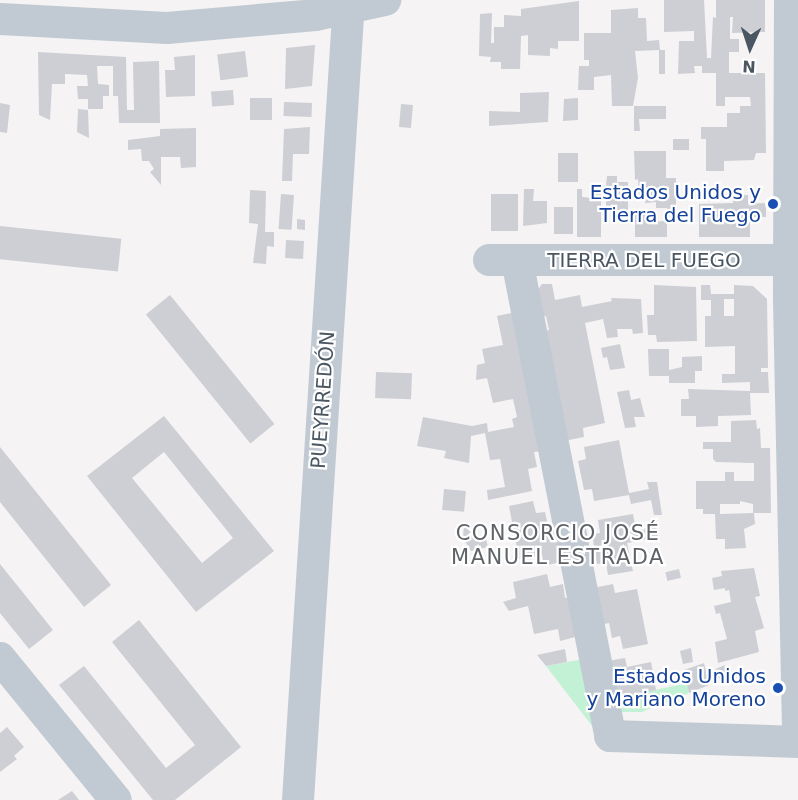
<!DOCTYPE html>
<html>
<head>
<meta charset="utf-8">
<style>
  body { margin:0 }
  #map { position:relative; width:798px; height:800px; overflow:hidden; background:#f5f3f3; font-family:"DejaVu Sans",sans-serif }
  div>[style] { position:absolute }
  .green>* { inset:0; background:#c3f1d5 }
  .building>* { inset:0; background:#cdcfd5; transform-origin:0 0 }
  .minor>* { height:32px; margin:-16px; padding:0 16px; transform-origin:16px; border-radius:16px; background:#c1cad2 }
  .dots>* { width:16px; height:16px; translate:-50% -50%; box-sizing:border-box; border:3px solid #fff; border-radius:50% }
  span { translate:-50% -50%; white-space:nowrap; text-align:center; line-height:1.15; -webkit-text-stroke:4.5px #fff; paint-order:stroke }
  .transit-label { font-size:20px; color:#164399 }
  .right { translate:-100% -50%; text-align:right }
  .street-label { font-size:20px; color:#4a5661 }
  .neighbourhood-label { font-size:21px; color:#5f6368; letter-spacing:1.5px }
  .north { position:absolute; left:720px; top:18px; width:60px; height:60px; -webkit-text-stroke:4px #fff; paint-order:stroke; rotate:183deg; font-size:16px; font-weight:700; line-height:24px; text-align:center; color:#4a5661 }
  .north::after { content:''; display:block; margin:auto; width:21px; height:27px; background:#4a5661; clip-path:polygon(50% 0,100% 100%,50% 72%,0 100%) }
</style>
</head>
<body>
<div id="map">
  <div class="green">
    <div style="clip-path:polygon(584px 659px,596px 731px,546px 666px)"></div>
    <div style="clip-path:polygon(687px 683px,689px 693px,642px 712px,622px 712px,616px 707px,614px 699px)"></div>
  </div>
  <div class="building">
    <div style="clip-path:polygon(664px 0,704px 0,707px 58px,711px 58px,713px 17px,716px 18px,716px 0,765px 0,765px 32px,732px 33px,733px 17px,730px 17px,730px 39px,739px 39px,739px 52px,729px 52px,729px 73px,765px 73px,766px 153px,756px 153px,754px 160px,724px 161px,724px 171px,706px 171px,706px 139px,701px 139px,701px 127px,727px 127px,727px 113px,740px 113px,740px 106px,751px 106px,750px 97px,725px 97px,725px 106px,716px 106px,716px 73px,702px 73px,702px 66px,694px 66px,695px 73px,678px 74px,679px 41px,694px 41px,694px 31px,664px 32px)"></div>
    <div style="clip-path:polygon(579px 1px,579px 41px,558px 41px,558px 49px,550px 48px,550px 56px,528px 55px,528px 35px,521px 36px,520px 69px,501px 69px,501px 62px,490px 62px,491px 57px,479px 56px,480px 14px,492px 13px,491px 43px,494px 43px,494px 27px,504px 27px,504px 15px,521px 16px,521px 9px)"></div>
    <div style="clip-path:polygon(638px 8px,638px 18px,646px 18px,647px 41px,659px 40px,660px 50px,635px 51px,638px 78px,633px 106px,612px 106px,611px 75px,594px 77px,594px 90px,578px 90px,579px 66px,589px 66px,589px 60px,584px 60px,584px 33px,611px 33px,611px 10px)"></div>
    <div style="clip-path:polygon(315px 45px,312px 86px,285px 89px,286px 48px)"></div>
    <div style="left:659px;top:50px;width:6px;height:24px"></div>
    <div style="left:245px;top:51px;width:26px;height:28px;rotate:83deg"></div>
    <div style="clip-path:polygon(38px 52px,126px 57px,127px 110px,134px 110px,133px 62px,159px 61px,160px 123px,119px 123px,118px 96px,113px 96px,113px 66px,97px 66px,98px 84px,109px 85px,109px 96px,103px 96px,103px 109px,88px 109px,88px 99px,78px 99px,77px 86px,88px 86px,87px 75px,65px 74px,65px 84px,52px 84px,50px 120px,39px 115px)"></div>
    <div style="clip-path:polygon(195px 55px,195px 96px,166px 97px,165px 70px,175px 70px,174px 57px)"></div>
    <div style="left:233px;top:90px;width:15px;height:22px;rotate:86deg"></div>
    <div style="clip-path:polygon(549px 92px,548px 122px,489px 126px,489px 111px,520px 112px,520px 93px)"></div>
    <div style="left:250px;top:98px;width:22px;height:22px"></div>
    <div style="clip-path:polygon(578px 98px,578px 120px,563px 121px,564px 99px)"></div>
    <div style="left:284px;top:102px;width:28px;height:14px;rotate:2deg"></div>
    <div style="clip-path:polygon(0 103px,10px 105px,7px 133px,0 132px)"></div>
    <div style="left:401px;top:104px;width:12px;height:23px;rotate:5deg"></div>
    <div style="clip-path:polygon(634px 106px,666px 106px,666px 119px,639px 119px,640px 131px,634px 131px)"></div>
    <div style="clip-path:polygon(78px 109px,88px 110px,89px 138px,77px 132px)"></div>
    <div style="clip-path:polygon(310px 127px,309px 154px,293px 154px,292px 181px,282px 181px,284px 129px)"></div>
    <div style="clip-path:polygon(196px 128px,196px 167px,181px 168px,180px 157px,161px 157px,161px 185px,150px 172px,154px 169px,149px 161px,142px 161px,141px 149px,128px 150px,128px 140px,160px 136px,160px 129px)"></div>
    <div style="left:673px;top:139px;width:16px;height:11px"></div>
    <div style="clip-path:polygon(634px 151px,666px 151px,666px 178px,676px 178px,676px 214px,667px 214px,667px 208px,656px 208px,656px 202px,645px 203px,645px 196px,639px 196px,638px 179px,635px 180px)"></div>
    <div style="left:558px;top:153px;width:20px;height:29px"></div>
    <div style="clip-path:polygon(607px 176px,617px 176px,617px 182px,628px 182px,628px 210px,606px 210px,606px 199px,601px 199px,601px 237px,577px 237px,577px 189px,582px 189px,582px 197px,593px 198px,594px 186px,606px 186px)"></div>
    <div style="clip-path:polygon(524px 189px,534px 189px,533px 201px,547px 201px,547px 223px,523px 226px)"></div>
    <div style="clip-path:polygon(250px 190px,266px 191px,265px 232px,274px 232px,274px 247px,267px 246px,266px 264px,253px 263px,258px 224px,249px 223px)"></div>
    <div style="left:281px;top:194px;width:13px;height:35px;rotate:4deg"></div>
    <div style="left:491px;top:194px;width:27px;height:37px"></div>
    <div style="clip-path:polygon(733px 195px,748px 195px,748px 204px,766px 203px,766px 217px,750px 217px,750px 237px,699px 237px,699px 204px,733px 203px)"></div>
    <div style="left:554px;top:207px;width:19px;height:27px"></div>
    <div style="clip-path:polygon(635px 210px,648px 210px,649px 222px,667px 221px,667px 237px,635px 237px)"></div>
    <div style="clip-path:polygon(297px 219px,305px 220px,305px 230px,297px 229px)"></div>
    <div style="left:0;top:226px;width:122px;height:33px;rotate:6deg"></div>
    <div style="left:286px;top:240px;width:18px;height:18px;rotate:3deg"></div>
    <div style="clip-path:polygon(542px 284px,552px 284px,555px 300px,580px 295px,582px 307px,612px 301px,611px 298px,641px 299px,643px 333px,633px 334px,632px 329px,617px 329px,618px 337px,607px 338px,603px 319px,585px 323px,605px 423px,583px 428px,584px 437px,564px 441px,546px 331px,549px 330px,546px 316px,539px 318px,535px 294px)"></div>
    <div style="clip-path:polygon(654px 285px,696px 287px,697px 341px,657px 342px,656px 335px,648px 335px,647px 315px,654px 315px)"></div>
    <div style="clip-path:polygon(evenodd,701px 285px,710px 285px,711px 294px,734px 294px,734px 285px,753px 286px,767px 299px,768px 368px,761px 368px,761px 372px,768px 372px,769px 393px,750px 393px,751px 415px,718px 416px,718px 426px,696px 427px,696px 416px,681px 416px,681px 399px,689px 399px,688px 389px,750px 391px,750px 382px,722px 383px,722px 374px,735px 374px,735px 346px,705px 347px,705px 316px,711px 316px,711px 300px,701px 300px,701px 285px,724px 299px,734px 299px,734px 316px,724px 316px,724px 299px)"></div>
    <div style="left:170px;top:295px;width:166px;height:31px;rotate:51deg"></div>
    <div style="clip-path:polygon(516px 312px,543px 451px,534px 452px,537px 467px,528px 469px,532px 491px,488px 500px,487px 490px,505px 487px,500px 459px,490px 460px,485px 433px,471px 436px,469px 463px,444px 458px,446px 451px,417px 446px,423px 417px,472px 426px,487px 423px,488px 432px,514px 427px,512px 419px,517px 417px,513px 399px,493px 403px,487px 378px,476px 380px,477px 365px,485px 363px,482px 349px,503px 345px,497px 316px)"></div>
    <div style="clip-path:polygon(620px 344px,625px 368px,610px 370px,607px 357px,603px 358px,601px 348px)"></div>
    <div style="clip-path:polygon(648px 349px,669px 349px,669px 370px,682px 367px,682px 357px,702px 356px,702px 371px,695px 371px,695px 383px,669px 383px,669px 376px,649px 376px)"></div>
    <div style="left:376px;top:372px;width:36px;height:26px;rotate:2deg"></div>
    <div style="clip-path:polygon(629px 390px,631px 400px,640px 398px,645px 417px,634px 417px,636px 427px,625px 428px,617px 392px)"></div>
    <div style="clip-path:polygon(evenodd,164px 416px,274px 551px,196px 612px,87px 476px,164px 416px,164px 452px,233px 538px,202px 563px,132px 478px,164px 452px)"></div>
    <div style="clip-path:polygon(evenodd,756px 420px,757px 429px,760px 428px,761px 448px,770px 448px,771px 513px,754px 513px,755px 524px,744px 529px,746px 548px,725px 549px,725px 539px,716px 539px,715px 514px,703px 514px,703px 509px,696px 509px,696px 481px,725px 481px,725px 472px,734px 472px,734px 481px,754px 481px,754px 463px,716px 462px,713px 459px,713px 449px,703px 449px,703px 442px,731px 442px,731px 421px,756px 420px,740px 501px,753px 504px,753px 513px,720px 514px,720px 504px,740px 504px,740px 501px)"></div>
    <div style="clip-path:polygon(619px 440px,629px 493px,649px 489px,647px 482px,657px 482px,662px 515px,654px 515px,651px 500px,631px 504px,629px 495px,594px 501px,592px 489px,584px 490px,578px 461px,586px 459px,584px 447px)"></div>
    <div style="clip-path:polygon(0 447px,111px 585px,84px 607px,0 502px)"></div>
    <div style="left:444px;top:489px;width:22px;height:21px;rotate:5deg"></div>
    <div style="clip-path:polygon(533px 501px,536px 513px,545px 512px,548px 526px,557px 524px,564px 561px,544px 566px,542px 555px,519px 559px,509px 506px)"></div>
    <div style="clip-path:polygon(633px 514px,636px 530px,656px 526px,658px 537px,627px 543px,633px 571px,608px 575px,606px 563px,597px 564px,592px 534px,600px 533px,598px 520px)"></div>
    <div style="clip-path:polygon(464px 525px,474px 526px,477px 541px,486px 539px,488px 547px,471px 551px,463px 538px)"></div>
    <div style="clip-path:polygon(0 564px,53px 630px,29px 649px,0 613px)"></div>
    <div style="clip-path:polygon(754px 568px,760px 596px,755px 597px,764px 628px,755px 631px,759px 652px,718px 663px,715px 642px,727px 639px,720px 613px,716px 614px,714px 606px,731px 602px,729px 590px,725px 591px,725px 588px,714px 590px,712px 578px,722px 576px,721px 571px)"></div>
    <div style="left:679px;top:569px;width:9px;height:14px;rotate:77deg"></div>
    <div style="clip-path:polygon(547px 574px,550px 587px,563px 584px,565px 598px,572px 597px,579px 636px,560px 641px,558px 629px,534px 634px,528px 606px,509px 611px,503px 602px,516px 598px,513px 582px)"></div>
    <div style="clip-path:polygon(613px 584px,615px 593px,637px 589px,648px 644px,623px 649px,620px 636px,612px 638px,609px 623px,604px 624px,593px 588px)"></div>
    <div style="clip-path:polygon(139px 620px,241px 747px,175px 800px,153px 800px,59px 685px,84px 666px,166px 768px,195px 745px,112px 642px)"></div>
    <div style="clip-path:polygon(691px 648px,693px 662px,683px 664px,680px 651px)"></div>
    <div style="clip-path:polygon(565px 649px,567px 662px,546px 666px,537px 655px)"></div>
    <div style="clip-path:polygon(625px 658px,627px 667px,651px 662px,656px 690px,614px 699px,607px 661px)"></div>
    <div style="clip-path:polygon(704px 663px,709px 685px,689px 693px,684px 670px)"></div>
    <div style="left:725px;top:665px;width:13px;height:11px;rotate:67deg"></div>
    <div style="clip-path:polygon(7px 727px,24px 747px,14px 756px,17px 759px,0 772px,0 733px)"></div>
    <div style="clip-path:polygon(72px 791px,79px 800px,58px 800px)"></div>
  </div>
  <div class="minor">
    <div style="left:790px;top:0;width:300px;rotate:90.2deg"></div>
    <div style="left:789px;top:300px;width:427px;rotate:88.8deg"></div>
    <div style="left:0;top:19px;width:167px;rotate:3.1deg"></div>
    <div style="left:167px;top:28px;width:149px;rotate:-5deg"></div>
    <div style="left:315px;top:15px;width:72px;rotate:-12.1deg"></div>
    <div style="left:489px;top:260px;width:309px"></div>
    <div style="left:517px;top:260px;width:485px;rotate:78.9deg"></div>
    <div style="left:610px;top:736px;width:188px;rotate:1.8deg"></div>
    <div style="left:0;top:658px;width:183px;rotate:50.8deg"></div>
    <div style="left:298px;top:800px;width:802px;rotate:-86.35deg"></div>
  </div>
  <div class="dots">
    <div style="left:773px;top:204px;background:#1a4fb4"></div>
    <div style="left:778px;top:688px;background:#1a4fb4"></div>
  </div>
  <div class="transit-label">
    <span class="right" style="left:761px;top:204px">Estados Unidos y<br>Tierra del Fuego</span>
    <span class="right" style="left:766px;top:688px">Estados Unidos<br>y Mariano Moreno</span>
  </div>
  <div class="street-label">
    <span style="left:644px;top:260px">TIERRA DEL FUEGO</span>
    <span style="left:323px;top:400px;rotate:-86deg">PUEYRREDÓN</span>
  </div>
  <div class="neighbourhood-label">
    <span style="left:558px;top:545px">CONSORCIO JOSÉ<br>MANUEL ESTRADA</span>
  </div>
  <div class="north">N</div>
</div>
</body>
</html>
